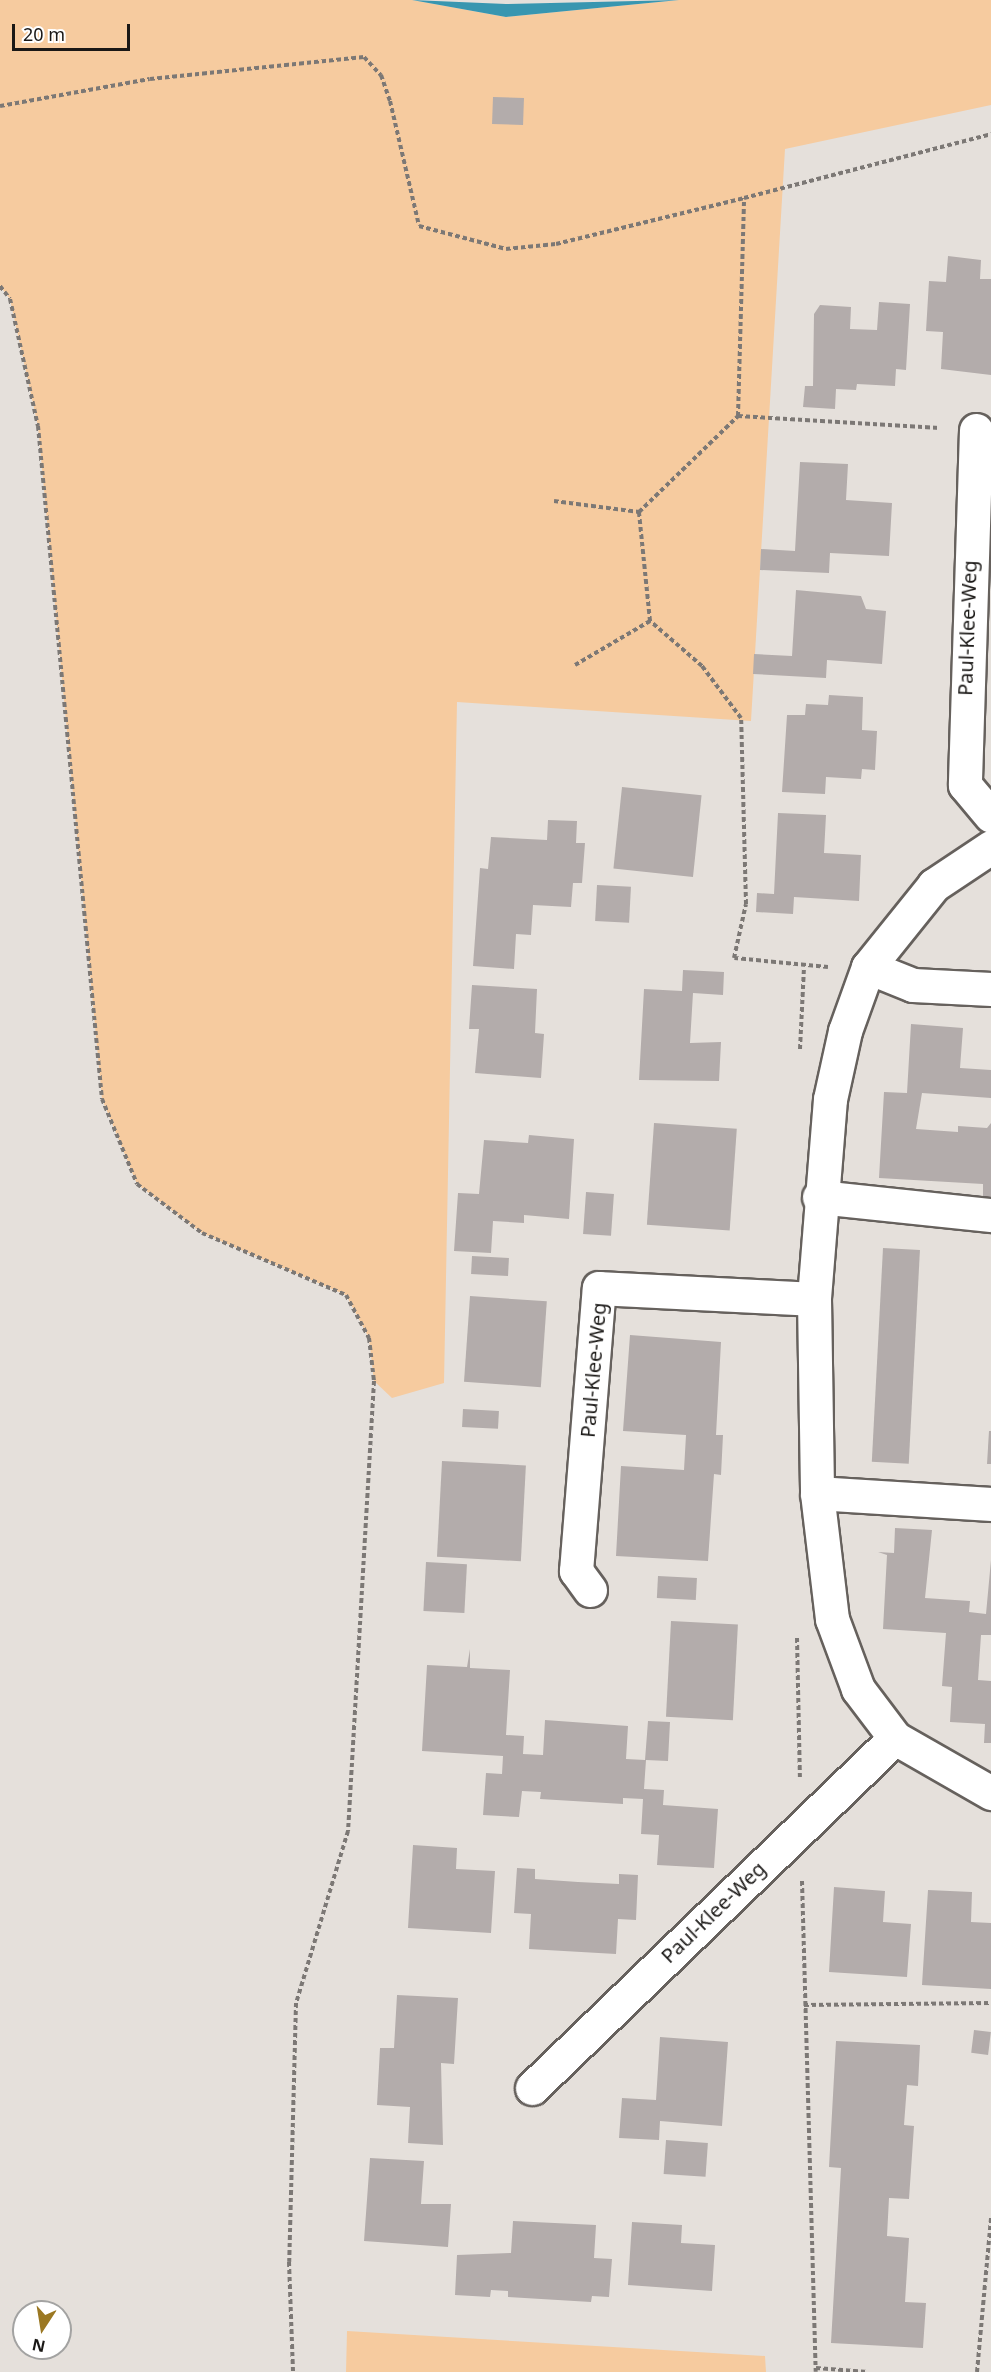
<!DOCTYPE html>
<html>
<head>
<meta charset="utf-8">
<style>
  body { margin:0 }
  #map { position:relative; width:991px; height:2372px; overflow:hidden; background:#e5e0db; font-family:"Noto Sans",sans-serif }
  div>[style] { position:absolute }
  .green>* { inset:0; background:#f6cb9f }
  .water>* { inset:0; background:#3896b0 }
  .building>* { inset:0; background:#b3acab; transform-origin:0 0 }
  .path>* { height:4px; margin-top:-2px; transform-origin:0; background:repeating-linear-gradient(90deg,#7c7875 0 4.5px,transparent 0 7.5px) }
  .roads { filter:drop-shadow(2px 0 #66615d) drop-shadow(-2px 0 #66615d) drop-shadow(0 2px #66615d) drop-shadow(0 -2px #66615d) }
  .minor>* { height:33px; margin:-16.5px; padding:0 16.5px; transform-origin:16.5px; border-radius:16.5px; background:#fff }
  span { translate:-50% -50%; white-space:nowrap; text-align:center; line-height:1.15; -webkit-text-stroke:6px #fff; paint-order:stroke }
  .street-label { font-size:20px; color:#1a1816 }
  .north { position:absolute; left:12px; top:2300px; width:60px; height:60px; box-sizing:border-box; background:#fff; border:2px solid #a3a3a2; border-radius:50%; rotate:192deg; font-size:16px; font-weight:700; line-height:24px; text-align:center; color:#1a1816 }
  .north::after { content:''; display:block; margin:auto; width:21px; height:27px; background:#9b7823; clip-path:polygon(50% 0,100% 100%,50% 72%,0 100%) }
  .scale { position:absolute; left:12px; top:24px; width:118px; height:27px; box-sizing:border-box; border:3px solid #1a1816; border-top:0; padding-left:8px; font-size:18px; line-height:21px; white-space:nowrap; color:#1a1816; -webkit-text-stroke:4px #fff; paint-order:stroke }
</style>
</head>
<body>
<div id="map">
  <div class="green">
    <div style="clip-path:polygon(0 0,412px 0,506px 17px,679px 0,991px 0,991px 105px,785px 149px,751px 721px,457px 702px,444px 1383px,392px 1398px,374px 1381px,369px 1338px,346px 1295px,202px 1233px,137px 1184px,102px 1099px,38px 426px,10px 299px,0 286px)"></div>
    <div style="clip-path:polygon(347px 2331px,765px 2356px,766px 2372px,346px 2372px)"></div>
  </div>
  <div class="water">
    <div style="clip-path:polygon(412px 0,506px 4px,679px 0,506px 17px)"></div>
  </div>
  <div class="building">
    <div style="left:493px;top:97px;width:31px;height:27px;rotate:2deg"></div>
    <div style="clip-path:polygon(948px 256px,981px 260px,980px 279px,991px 279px,991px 375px,941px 369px,943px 332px,926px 331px,929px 281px,946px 282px)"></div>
    <div style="clip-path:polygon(879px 302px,910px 304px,906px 370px,896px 369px,895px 386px,857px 384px,856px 390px,836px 389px,835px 409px,803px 407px,805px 386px,813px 386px,814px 314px,820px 305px,851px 307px,850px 329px,877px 330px)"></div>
    <div style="clip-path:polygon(800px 462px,848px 464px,846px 500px,892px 503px,889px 556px,830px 553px,829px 573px,760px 570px,761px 549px,795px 551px)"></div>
    <div style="clip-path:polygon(796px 590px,861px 596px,866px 609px,886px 611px,882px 664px,827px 660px,826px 678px,753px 674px,754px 654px,792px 656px)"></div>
    <div style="clip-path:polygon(829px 695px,863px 697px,862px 730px,877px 731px,875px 770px,862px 769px,861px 779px,826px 777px,825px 794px,782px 792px,787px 715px,805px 715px,806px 704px,828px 705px)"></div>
    <div style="left:622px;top:787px;width:80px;height:82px;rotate:6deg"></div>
    <div style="clip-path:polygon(778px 813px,826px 815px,824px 853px,861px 855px,859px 901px,794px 897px,793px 914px,756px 912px,757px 893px,774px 894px)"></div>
    <div style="clip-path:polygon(548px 820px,577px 821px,576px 843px,585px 843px,582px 883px,573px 883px,571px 907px,533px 905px,531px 935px,516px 934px,514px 969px,473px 966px,480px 868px,488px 869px,491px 837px,547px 840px)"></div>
    <div style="left:597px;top:885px;width:34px;height:36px;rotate:3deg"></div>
    <div style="clip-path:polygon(683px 970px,724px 972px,723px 995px,693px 993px,690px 1043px,721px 1042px,719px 1081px,639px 1080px,644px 989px,682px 991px)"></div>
    <div style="clip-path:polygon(472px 985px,537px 989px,535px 1033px,544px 1034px,541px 1078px,475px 1073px,479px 1029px,469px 1029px)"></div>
    <div style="clip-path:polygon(911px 1024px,963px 1028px,960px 1068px,991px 1070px,991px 1098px,922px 1093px,916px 1129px,958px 1132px,958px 1126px,987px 1128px,991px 1123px,991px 1202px,983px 1202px,983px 1184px,879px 1178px,884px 1092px,907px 1093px)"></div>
    <div style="left:654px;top:1123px;width:83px;height:102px;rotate:4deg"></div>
    <div style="clip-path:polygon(529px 1135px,574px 1139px,569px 1219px,524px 1215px,524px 1223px,493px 1221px,491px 1253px,454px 1251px,458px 1193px,479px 1194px,484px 1140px,528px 1143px)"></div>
    <div style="left:586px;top:1192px;width:28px;height:42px;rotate:4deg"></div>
    <div style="left:883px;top:1248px;width:37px;height:214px;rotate:3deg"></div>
    <div style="left:472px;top:1256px;width:37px;height:18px;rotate:3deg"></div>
    <div style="left:470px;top:1296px;width:77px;height:86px;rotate:4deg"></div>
    <div style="clip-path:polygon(630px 1335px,721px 1342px,716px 1435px,723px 1435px,721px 1475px,714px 1474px,708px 1561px,616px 1556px,621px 1466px,684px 1470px,686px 1435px,623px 1431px)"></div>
    <div style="left:463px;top:1409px;width:36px;height:18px;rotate:3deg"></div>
    <div style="clip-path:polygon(989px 1431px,991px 1431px,991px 1464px,987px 1464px)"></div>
    <div style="left:442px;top:1461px;width:84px;height:96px;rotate:3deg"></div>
    <div style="clip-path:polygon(895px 1528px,932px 1530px,925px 1598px,970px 1601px,969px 1612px,986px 1614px,991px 1560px,991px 1635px,981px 1635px,978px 1680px,991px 1681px,991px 1743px,984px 1743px,985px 1724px,950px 1722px,952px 1687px,942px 1686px,946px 1633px,883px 1629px,887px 1555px,878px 1552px,894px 1553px)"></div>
    <div style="left:426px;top:1562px;width:41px;height:49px;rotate:3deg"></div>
    <div style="left:658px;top:1576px;width:39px;height:22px;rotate:3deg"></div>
    <div style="left:671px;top:1621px;width:67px;height:96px;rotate:3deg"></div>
    <div style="clip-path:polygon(470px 1649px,470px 1668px,510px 1670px,506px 1735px,524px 1736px,523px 1754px,543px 1755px,545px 1720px,628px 1726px,626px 1759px,645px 1760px,648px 1721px,670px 1722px,668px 1761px,646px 1760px,644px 1789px,664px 1790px,663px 1805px,718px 1809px,714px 1868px,657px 1865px,659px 1835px,641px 1834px,643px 1799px,623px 1798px,623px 1804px,540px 1799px,541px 1792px,522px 1791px,519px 1817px,483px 1815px,486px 1773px,502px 1774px,503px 1756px,422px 1751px,427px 1665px,467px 1667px)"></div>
    <div style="clip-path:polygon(413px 1845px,457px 1848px,456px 1869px,495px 1871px,491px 1933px,408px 1928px)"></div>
    <div style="clip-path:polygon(517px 1868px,535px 1869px,535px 1879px,578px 1882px,619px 1884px,619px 1874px,638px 1875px,636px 1920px,618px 1919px,616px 1954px,529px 1949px,531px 1914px,514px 1913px)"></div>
    <div style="clip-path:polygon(834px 1887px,885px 1891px,883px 1922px,911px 1924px,907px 1977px,829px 1972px)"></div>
    <div style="clip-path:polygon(928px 1890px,972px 1892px,971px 1922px,991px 1923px,991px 1989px,922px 1985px)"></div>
    <div style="clip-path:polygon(397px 1995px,458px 1998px,454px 2064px,441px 2063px,443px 2145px,408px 2143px,410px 2107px,377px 2105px,380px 2048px,394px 2048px)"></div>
    <div style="left:974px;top:2030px;width:17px;height:23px;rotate:7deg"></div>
    <div style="clip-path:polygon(660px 2037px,728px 2042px,722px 2126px,660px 2121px,659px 2140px,619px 2138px,622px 2098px,656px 2100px)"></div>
    <div style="clip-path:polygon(836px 2041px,920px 2045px,918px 2086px,907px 2085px,904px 2125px,914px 2126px,909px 2199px,889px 2198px,887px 2236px,909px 2238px,905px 2302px,926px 2303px,923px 2348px,831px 2343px,841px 2168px,829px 2167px)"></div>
    <div style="left:666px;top:2140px;width:42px;height:34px;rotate:4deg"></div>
    <div style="clip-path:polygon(370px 2158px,424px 2161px,421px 2204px,451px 2204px,448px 2247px,364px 2241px)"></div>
    <div style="clip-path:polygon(513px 2221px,596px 2225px,594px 2258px,612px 2259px,609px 2297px,592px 2296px,591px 2302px,508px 2297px,508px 2291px,491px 2290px,490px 2297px,455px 2295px,457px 2255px,511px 2253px)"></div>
    <div style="clip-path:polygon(632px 2222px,682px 2225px,681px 2243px,715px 2245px,712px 2291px,628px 2285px)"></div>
  </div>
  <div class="path">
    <div style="left:0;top:106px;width:152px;rotate:-10.2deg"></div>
    <div style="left:150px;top:79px;width:215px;rotate:-5.9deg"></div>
    <div style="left:364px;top:57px;width:25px;rotate:47deg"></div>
    <div style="left:381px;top:75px;width:28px;rotate:71deg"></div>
    <div style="left:390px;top:101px;width:128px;rotate:76.9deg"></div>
    <div style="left:419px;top:226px;width:90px;rotate:14.8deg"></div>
    <div style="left:506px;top:249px;width:50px;rotate:-5.7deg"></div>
    <div style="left:556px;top:244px;width:194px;rotate:-13.7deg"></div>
    <div style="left:0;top:286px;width:16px;rotate:52deg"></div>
    <div style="left:10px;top:299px;width:130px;rotate:77.6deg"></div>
    <div style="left:38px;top:426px;width:676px;rotate:84.57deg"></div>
    <div style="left:102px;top:1099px;width:92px;rotate:67.6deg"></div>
    <div style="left:137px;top:1184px;width:81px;rotate:37deg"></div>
    <div style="left:202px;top:1233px;width:157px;rotate:23.3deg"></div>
    <div style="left:346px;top:1295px;width:49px;rotate:61.9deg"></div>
    <div style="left:369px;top:1338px;width:43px;rotate:83.4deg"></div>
    <div style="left:374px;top:1381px;width:451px;rotate:93.3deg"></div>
    <div style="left:348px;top:1831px;width:180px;rotate:106.8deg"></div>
    <div style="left:296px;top:2003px;width:259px;rotate:91.5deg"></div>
    <div style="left:289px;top:2262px;width:110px;rotate:87.9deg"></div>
    <div style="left:738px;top:416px;width:218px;rotate:-88.4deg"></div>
    <div style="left:744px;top:198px;width:255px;rotate:-14.5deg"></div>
    <div style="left:554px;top:501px;width:86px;rotate:7.4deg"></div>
    <div style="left:575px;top:665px;width:87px;rotate:-30.4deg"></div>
    <div style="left:828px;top:967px;width:94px;rotate:-174.5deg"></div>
    <div style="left:734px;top:958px;width:55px;rotate:-77.5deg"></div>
    <div style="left:746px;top:904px;width:186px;rotate:-91.5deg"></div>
    <div style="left:741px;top:718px;width:65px;rotate:-126.9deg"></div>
    <div style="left:702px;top:666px;width:69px;rotate:-139.1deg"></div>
    <div style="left:650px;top:621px;width:110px;rotate:-95.8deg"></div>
    <div style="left:639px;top:512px;width:138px;rotate:-44.1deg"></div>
    <div style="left:738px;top:416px;width:202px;rotate:3.4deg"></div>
    <div style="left:800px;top:1049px;width:82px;rotate:-87.2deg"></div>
    <div style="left:797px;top:1638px;width:139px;rotate:88.8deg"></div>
    <div style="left:802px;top:1881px;width:491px;rotate:88.4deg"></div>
    <div style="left:804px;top:2005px;width:187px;rotate:-0.6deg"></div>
    <div style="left:816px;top:2368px;width:52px;rotate:4.4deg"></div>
    <div style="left:977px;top:2372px;width:156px;rotate:-84.8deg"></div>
  </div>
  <div class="roads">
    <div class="minor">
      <div style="left:976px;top:430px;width:355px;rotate:91.8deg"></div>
      <div style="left:965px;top:785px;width:40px;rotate:50deg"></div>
      <div style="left:991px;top:847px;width:69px;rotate:146.3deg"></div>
      <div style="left:934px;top:885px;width:105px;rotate:128.8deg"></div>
      <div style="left:868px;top:967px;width:68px;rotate:109.8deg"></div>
      <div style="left:845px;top:1031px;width:70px;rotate:102.4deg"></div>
      <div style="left:830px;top:1099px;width:201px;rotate:94.6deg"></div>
      <div style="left:814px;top:1299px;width:194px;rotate:89.1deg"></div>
      <div style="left:817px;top:1493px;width:127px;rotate:83.2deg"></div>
      <div style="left:832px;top:1619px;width:75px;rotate:69.6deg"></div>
      <div style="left:858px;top:1689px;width:61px;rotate:52.9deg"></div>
      <div style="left:895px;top:1738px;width:111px;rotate:29.8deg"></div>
      <div style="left:868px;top:967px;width:48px;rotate:21.8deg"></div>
      <div style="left:913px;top:985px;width:78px;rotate:2.9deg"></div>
      <div style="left:819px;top:1197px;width:173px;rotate:6deg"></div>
      <div style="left:817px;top:1493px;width:174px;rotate:3.6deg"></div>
      <div style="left:590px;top:1590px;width:24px;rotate:-126deg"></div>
      <div style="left:576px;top:1571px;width:284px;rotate:-85.4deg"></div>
      <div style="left:599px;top:1288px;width:215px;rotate:2.9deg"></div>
      <div style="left:532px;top:2088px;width:504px;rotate:-43.96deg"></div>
    </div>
  </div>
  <div class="street-label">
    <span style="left:967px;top:628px;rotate:-88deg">Paul-Klee-Weg</span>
    <span style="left:593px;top:1370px;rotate:-85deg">Paul-Klee-Weg</span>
    <span style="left:713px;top:1912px;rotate:-44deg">Paul-Klee-Weg</span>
  </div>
  <div class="north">N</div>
  <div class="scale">20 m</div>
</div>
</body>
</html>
